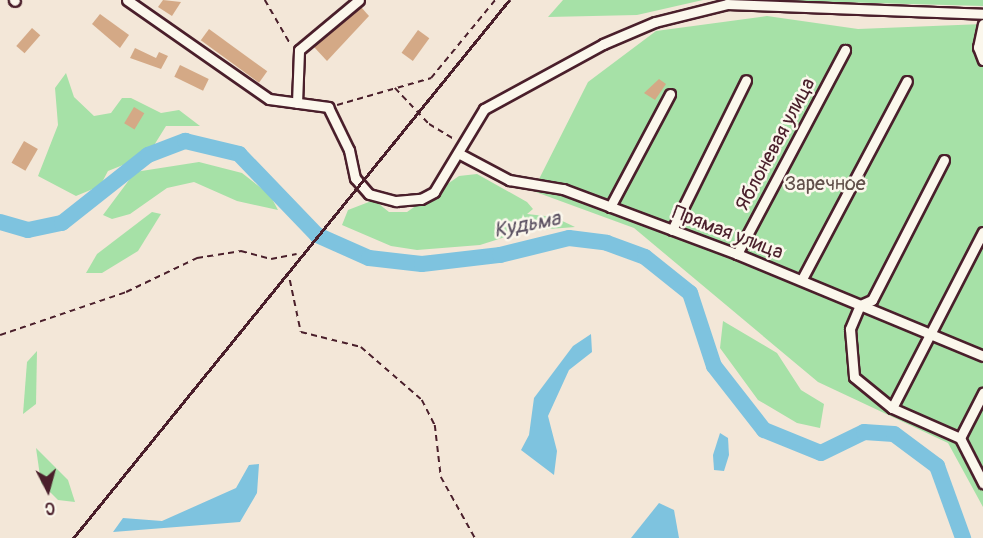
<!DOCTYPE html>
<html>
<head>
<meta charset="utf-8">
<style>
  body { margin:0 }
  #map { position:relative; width:983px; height:538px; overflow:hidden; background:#f3e7d8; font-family:Pangolin,sans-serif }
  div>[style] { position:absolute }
  .green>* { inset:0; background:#a6e1a7 }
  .water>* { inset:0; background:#7ec3df }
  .river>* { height:16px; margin:-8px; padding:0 8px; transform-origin:8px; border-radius:8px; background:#7ec3df }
  .building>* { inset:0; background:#d4a986; transform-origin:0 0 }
  .path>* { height:1.5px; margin-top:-0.75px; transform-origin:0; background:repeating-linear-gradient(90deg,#4a1f2b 0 6px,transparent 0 10.5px) }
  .roads { filter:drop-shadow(2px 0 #4a1f2b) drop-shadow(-2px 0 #4a1f2b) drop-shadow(0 2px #4a1f2b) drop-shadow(0 -2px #4a1f2b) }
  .minor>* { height:9px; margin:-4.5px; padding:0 4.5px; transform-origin:4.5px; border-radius:4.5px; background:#fbf7ec }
  .rail>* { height:3px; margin:-1.5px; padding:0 1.5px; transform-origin:1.5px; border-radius:1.5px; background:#4a1f2b }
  span { translate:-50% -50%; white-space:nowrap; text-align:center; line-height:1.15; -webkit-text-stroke:5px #fbf7ec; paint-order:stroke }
  .street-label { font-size:20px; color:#4a1f2b }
  .park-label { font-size:20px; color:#61504a }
  .water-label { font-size:21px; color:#5a5061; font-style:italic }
  .north { position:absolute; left:18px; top:460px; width:60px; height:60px; -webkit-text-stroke:4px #fbf7ec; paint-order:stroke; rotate:174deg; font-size:16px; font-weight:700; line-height:24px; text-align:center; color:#4a1f2b }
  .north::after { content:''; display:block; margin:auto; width:21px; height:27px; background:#4a1f2b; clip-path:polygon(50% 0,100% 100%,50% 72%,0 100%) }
</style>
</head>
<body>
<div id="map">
  <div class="green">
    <div style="clip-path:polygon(563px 0,703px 0,637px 15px,548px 17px)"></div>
    <div style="clip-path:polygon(762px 0,983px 0,983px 6px)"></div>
    <div style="clip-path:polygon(767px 16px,858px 29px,983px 24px,983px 507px,948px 443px,818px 382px,634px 228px,533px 191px,588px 82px,656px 31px)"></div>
    <div style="clip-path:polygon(66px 73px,74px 97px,94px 116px,111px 113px,122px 98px,131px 98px,161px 113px,179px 110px,200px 126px,166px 126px,148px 155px,108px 171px,100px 186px,76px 196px,38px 176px,58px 125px,55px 88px)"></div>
    <div style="clip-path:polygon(199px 162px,242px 173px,270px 195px,278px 210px,237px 201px,194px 182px,167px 188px,130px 214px,112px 219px,103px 215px,135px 172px)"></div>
    <div style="clip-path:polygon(477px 174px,527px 202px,533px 209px,527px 214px,554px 217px,575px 227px,524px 231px,480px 245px,417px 250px,391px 246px,342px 225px,348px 210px,374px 200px,389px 212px,407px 212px,459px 176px)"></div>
    <div style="clip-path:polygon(152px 212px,161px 214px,138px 251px,102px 273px,86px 273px,97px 254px)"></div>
    <div style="clip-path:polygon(723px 321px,777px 353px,801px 390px,824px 404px,820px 428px,797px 423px,758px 400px,720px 348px)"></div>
    <div style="clip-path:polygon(37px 351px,36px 404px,23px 414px,27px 362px)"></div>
    <div style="clip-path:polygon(36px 448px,68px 480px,75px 502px,58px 500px,41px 483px)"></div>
  </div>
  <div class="water">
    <div style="clip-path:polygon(591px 334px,592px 352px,569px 370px,548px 416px,557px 451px,554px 475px,521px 450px,529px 435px,534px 398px,573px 346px)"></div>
    <div style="clip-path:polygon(720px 433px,728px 438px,729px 455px,724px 471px,714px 470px,713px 455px)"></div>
    <div style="clip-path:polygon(259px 464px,257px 493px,240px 522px,113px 532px,123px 518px,162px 521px,236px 488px,249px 465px)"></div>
    <div style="clip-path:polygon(659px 503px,674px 510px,679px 538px,631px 538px)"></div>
  </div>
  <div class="river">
    <div style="left:0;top:222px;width:29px;rotate:16deg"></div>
    <div style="left:28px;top:230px;width:35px;rotate:-12deg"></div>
    <div style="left:62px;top:223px;width:110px;rotate:-38.3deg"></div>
    <div style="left:148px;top:155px;width:40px;rotate:-21deg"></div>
    <div style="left:185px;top:141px;width:56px;rotate:13.5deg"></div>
    <div style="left:239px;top:154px;width:112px;rotate:46.1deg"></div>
    <div style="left:317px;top:235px;width:57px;rotate:23.9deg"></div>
    <div style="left:369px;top:258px;width:53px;rotate:6.5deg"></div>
    <div style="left:422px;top:264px;width:79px;rotate:-6.6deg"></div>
    <div style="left:500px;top:255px;width:71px;rotate:-13.8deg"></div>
    <div style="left:569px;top:238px;width:38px;rotate:7deg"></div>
    <div style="left:607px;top:243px;width:40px;rotate:20.2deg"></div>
    <div style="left:645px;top:257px;width:58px;rotate:38.7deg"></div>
    <div style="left:690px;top:293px;width:77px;rotate:71.8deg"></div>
    <div style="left:714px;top:366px;width:81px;rotate:52deg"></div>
    <div style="left:764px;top:430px;width:61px;rotate:22deg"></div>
    <div style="left:821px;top:453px;width:48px;rotate:-26deg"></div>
    <div style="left:864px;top:432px;width:30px;rotate:4deg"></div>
    <div style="left:894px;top:434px;width:54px;rotate:36.7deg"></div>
    <div style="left:937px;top:466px;width:77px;rotate:70.1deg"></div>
  </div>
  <div class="building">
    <div style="clip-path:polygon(163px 0,181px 2px,172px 16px,158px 7px)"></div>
    <div style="clip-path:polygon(361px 7px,369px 16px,327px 61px,314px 47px)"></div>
    <div style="clip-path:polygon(100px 14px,129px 35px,120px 48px,92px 24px)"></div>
    <div style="left:32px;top:28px;width:11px;height:24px;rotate:41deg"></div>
    <div style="left:209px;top:29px;width:72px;height:14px;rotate:36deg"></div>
    <div style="left:418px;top:30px;width:14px;height:28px;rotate:36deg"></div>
    <div style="clip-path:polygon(135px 48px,156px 58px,159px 52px,168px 56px,161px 69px,130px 58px)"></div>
    <div style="left:180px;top:65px;width:32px;height:13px;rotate:26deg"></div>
    <div style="clip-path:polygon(659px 79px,666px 84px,655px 100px,644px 93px)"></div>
    <div style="left:134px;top:107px;width:12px;height:19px;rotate:31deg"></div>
    <div style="left:24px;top:141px;width:16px;height:25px;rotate:30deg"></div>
  </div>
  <div class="path">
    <div style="left:265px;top:0;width:52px;rotate:60deg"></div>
    <div style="left:395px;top:88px;width:50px;rotate:46.6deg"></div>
    <div style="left:429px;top:124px;width:29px;rotate:31deg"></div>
    <div style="left:337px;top:105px;width:98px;rotate:-16deg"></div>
    <div style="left:431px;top:78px;width:101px;rotate:-50.6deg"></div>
    <div style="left:290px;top:280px;width:53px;rotate:78.1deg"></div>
    <div style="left:301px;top:332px;width:62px;rotate:14deg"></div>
    <div style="left:361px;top:347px;width:81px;rotate:41deg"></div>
    <div style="left:422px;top:400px;width:28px;rotate:63deg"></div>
    <div style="left:435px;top:425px;width:52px;rotate:83.4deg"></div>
    <div style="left:441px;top:477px;width:70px;rotate:60.9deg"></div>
    <div style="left:0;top:335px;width:133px;rotate:-18.8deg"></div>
    <div style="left:126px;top:292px;width:79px;rotate:-25.6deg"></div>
    <div style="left:197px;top:258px;width:45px;rotate:-9deg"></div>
    <div style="left:241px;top:251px;width:31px;rotate:15deg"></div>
    <div style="left:271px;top:259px;width:26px;rotate:-11deg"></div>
  </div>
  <div class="roads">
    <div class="minor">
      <div style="left:14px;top:0;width:1px;rotate:45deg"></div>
      <div style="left:127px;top:0;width:173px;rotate:34.9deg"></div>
      <div style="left:269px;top:99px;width:60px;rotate:7.7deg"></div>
      <div style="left:328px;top:107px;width:48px;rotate:64deg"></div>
      <div style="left:349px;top:150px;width:29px;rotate:78deg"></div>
      <div style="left:355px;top:178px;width:21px;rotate:49deg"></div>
      <div style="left:369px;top:194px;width:28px;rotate:15deg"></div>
      <div style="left:396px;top:201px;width:25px;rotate:-5deg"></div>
      <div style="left:421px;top:199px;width:15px;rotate:-28deg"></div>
      <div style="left:434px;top:192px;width:97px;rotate:-58.9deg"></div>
      <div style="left:484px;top:109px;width:136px;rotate:-28.6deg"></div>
      <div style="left:603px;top:44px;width:56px;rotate:-22.9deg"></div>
      <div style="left:655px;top:22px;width:74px;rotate:-14deg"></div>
      <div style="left:727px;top:4px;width:256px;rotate:2.2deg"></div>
      <div style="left:983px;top:24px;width:24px;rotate:102deg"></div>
      <div style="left:978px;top:47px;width:14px;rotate:69deg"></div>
      <div style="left:297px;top:103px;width:53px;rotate:-87.8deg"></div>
      <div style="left:299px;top:50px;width:78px;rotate:-39.8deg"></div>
      <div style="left:458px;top:153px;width:58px;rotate:27.9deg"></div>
      <div style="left:509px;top:180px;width:55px;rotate:9.5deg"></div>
      <div style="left:563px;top:189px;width:186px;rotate:20.5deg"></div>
      <div style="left:737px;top:254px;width:266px;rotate:22.5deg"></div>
      <div style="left:944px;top:160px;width:157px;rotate:117.2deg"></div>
      <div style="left:872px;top:300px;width:13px;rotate:157deg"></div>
      <div style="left:860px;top:305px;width:26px;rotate:113deg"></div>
      <div style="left:850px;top:329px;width:48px;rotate:85.2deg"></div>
      <div style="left:854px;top:377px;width:49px;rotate:39.2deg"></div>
      <div style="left:892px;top:408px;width:74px;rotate:23.8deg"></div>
      <div style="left:960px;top:438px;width:51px;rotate:62.9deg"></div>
      <div style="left:610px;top:207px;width:128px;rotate:-62deg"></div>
      <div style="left:672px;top:230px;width:167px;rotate:-63.7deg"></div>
      <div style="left:737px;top:254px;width:231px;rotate:-62.1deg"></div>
      <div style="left:802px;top:279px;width:224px;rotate:-62.1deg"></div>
      <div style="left:892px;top:408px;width:198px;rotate:-62.7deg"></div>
      <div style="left:960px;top:438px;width:51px;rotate:-62.9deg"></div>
    </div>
  </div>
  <div class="rail">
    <div style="left:73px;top:538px;width:692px;rotate:-50.98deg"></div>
  </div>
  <div class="street-label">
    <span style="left:775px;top:144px;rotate:-62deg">Яблоневая улица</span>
    <span style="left:728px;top:232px;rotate:21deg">Прямая улица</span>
  </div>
  <div class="park-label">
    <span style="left:825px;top:183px">Заречное</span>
  </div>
  <div class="water-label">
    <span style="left:527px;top:225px;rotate:-11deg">Кудьма</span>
  </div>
  <div class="north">С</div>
</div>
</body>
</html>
